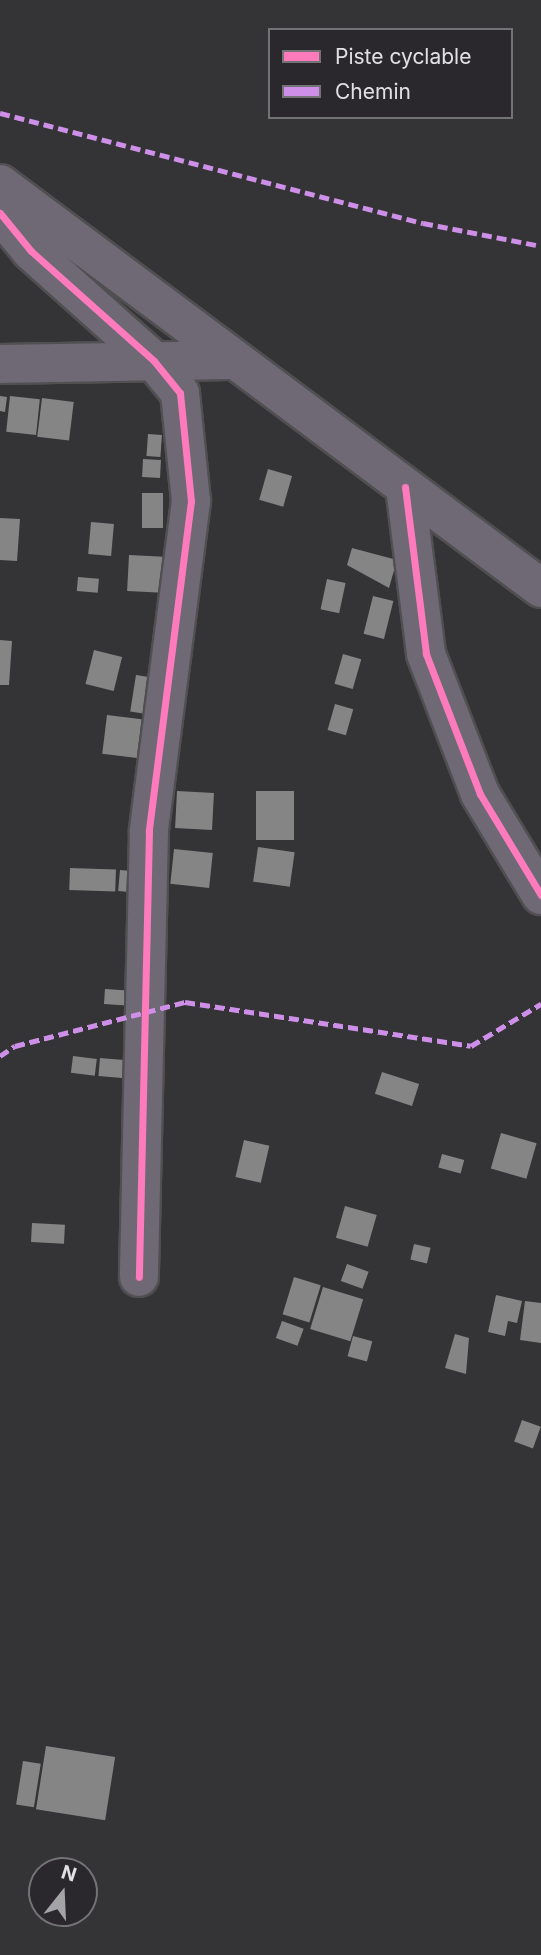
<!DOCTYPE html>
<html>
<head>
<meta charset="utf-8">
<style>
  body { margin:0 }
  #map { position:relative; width:541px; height:1955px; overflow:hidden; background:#343335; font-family:Inter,sans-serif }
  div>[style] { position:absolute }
  .building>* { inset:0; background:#858586; transform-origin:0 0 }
  .roads { filter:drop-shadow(2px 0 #504f51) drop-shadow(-2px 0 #504f51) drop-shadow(0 2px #504f51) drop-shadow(0 -2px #504f51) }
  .minor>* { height:38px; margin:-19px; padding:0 19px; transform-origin:19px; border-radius:19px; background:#6e6974 }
  .quiet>* { height:5px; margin-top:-2.5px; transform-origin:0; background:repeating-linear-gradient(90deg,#ce8fe9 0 10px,transparent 0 15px) }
  .cycleway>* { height:7px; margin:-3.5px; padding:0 3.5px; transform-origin:3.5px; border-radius:3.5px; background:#fd7abc }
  span { translate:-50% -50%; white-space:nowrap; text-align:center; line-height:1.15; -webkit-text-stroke:7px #2a282c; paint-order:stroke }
  .legend { position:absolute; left:268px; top:28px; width:245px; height:91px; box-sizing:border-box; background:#2a282c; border:2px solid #737275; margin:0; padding:9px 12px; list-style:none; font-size:21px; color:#e1e0e3 }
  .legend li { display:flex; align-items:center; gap:14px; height:35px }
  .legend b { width:35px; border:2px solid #737275 }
  .north { position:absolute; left:28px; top:1857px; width:70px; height:70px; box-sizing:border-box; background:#2a282c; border:2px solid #737275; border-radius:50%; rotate:18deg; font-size:19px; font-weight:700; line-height:28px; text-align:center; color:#e1e0e3 }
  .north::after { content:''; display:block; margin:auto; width:24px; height:32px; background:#a4a3a6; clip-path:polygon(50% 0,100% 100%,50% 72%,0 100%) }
</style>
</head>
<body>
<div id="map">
  <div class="building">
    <div style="clip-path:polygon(0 396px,7px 397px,5px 412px,0 411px)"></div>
    <div style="left:10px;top:396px;width:30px;height:36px;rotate:6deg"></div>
    <div style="left:42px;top:398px;width:32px;height:39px;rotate:7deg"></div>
    <div style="left:148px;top:434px;width:14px;height:22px;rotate:4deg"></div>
    <div style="left:143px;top:459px;width:18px;height:18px;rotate:3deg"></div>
    <div style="left:268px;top:469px;width:25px;height:32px;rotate:16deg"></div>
    <div style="left:142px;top:493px;width:21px;height:35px"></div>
    <div style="clip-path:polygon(0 518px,20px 519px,17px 561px,0 560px)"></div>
    <div style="left:91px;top:522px;width:23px;height:32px;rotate:5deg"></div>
    <div style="clip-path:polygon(352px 548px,397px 560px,389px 588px,347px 565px)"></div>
    <div style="left:129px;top:555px;width:35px;height:36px;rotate:3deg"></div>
    <div style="left:78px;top:577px;width:21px;height:14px;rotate:5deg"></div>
    <div style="left:327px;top:579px;width:19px;height:31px;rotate:12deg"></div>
    <div style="left:373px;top:596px;width:21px;height:39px;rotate:14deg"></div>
    <div style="clip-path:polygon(0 640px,12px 641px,9px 685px,0 685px)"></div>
    <div style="left:94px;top:650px;width:29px;height:35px;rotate:14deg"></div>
    <div style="left:343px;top:654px;width:19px;height:31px;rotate:16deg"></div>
    <div style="left:136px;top:675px;width:18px;height:37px;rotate:9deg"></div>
    <div style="left:335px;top:704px;width:19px;height:27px;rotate:16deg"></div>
    <div style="left:107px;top:715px;width:35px;height:39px;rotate:7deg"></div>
    <div style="left:177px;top:791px;width:37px;height:37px;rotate:3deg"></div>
    <div style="left:294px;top:791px;width:49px;height:38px;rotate:90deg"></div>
    <div style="left:258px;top:847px;width:37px;height:35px;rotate:8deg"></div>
    <div style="left:174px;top:849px;width:39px;height:35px;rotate:6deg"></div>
    <div style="left:70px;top:868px;width:46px;height:22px;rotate:2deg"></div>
    <div style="left:120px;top:870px;width:11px;height:21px;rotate:5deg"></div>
    <div style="left:105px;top:989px;width:26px;height:15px;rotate:4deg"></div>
    <div style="left:73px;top:1056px;width:24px;height:17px;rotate:7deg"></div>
    <div style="left:100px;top:1058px;width:24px;height:18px;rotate:5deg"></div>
    <div style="left:382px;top:1072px;width:39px;height:23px;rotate:18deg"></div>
    <div style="left:501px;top:1133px;width:37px;height:37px;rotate:16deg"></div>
    <div style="left:244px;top:1140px;width:26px;height:38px;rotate:13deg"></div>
    <div style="left:442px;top:1154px;width:23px;height:14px;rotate:15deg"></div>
    <div style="left:345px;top:1206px;width:33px;height:33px;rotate:16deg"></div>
    <div style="left:32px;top:1223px;width:33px;height:19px;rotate:3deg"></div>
    <div style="left:414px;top:1244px;width:17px;height:16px;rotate:13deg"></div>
    <div style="left:347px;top:1264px;width:23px;height:18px;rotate:20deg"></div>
    <div style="left:294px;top:1277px;width:28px;height:39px;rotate:17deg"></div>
    <div style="left:323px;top:1287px;width:42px;height:44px;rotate:17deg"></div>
    <div style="clip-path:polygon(496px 1295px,522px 1301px,517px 1323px,508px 1321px,505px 1336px,488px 1332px)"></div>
    <div style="clip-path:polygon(525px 1301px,541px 1303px,541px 1343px,520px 1340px)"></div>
    <div style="left:282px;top:1321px;width:23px;height:18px;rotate:20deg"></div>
    <div style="clip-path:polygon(455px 1334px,469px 1338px,466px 1374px,445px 1368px)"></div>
    <div style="left:353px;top:1336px;width:20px;height:21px;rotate:15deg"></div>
    <div style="left:522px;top:1420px;width:20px;height:23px;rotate:20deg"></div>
    <div style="left:46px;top:1746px;width:70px;height:64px;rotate:9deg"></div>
    <div style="left:23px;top:1761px;width:18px;height:44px;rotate:9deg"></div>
  </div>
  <div class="roads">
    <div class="minor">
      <div style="left:0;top:184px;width:675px;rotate:36.75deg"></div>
      <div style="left:0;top:213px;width:49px;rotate:50.8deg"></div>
      <div style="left:31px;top:251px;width:165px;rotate:41.8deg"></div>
      <div style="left:154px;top:361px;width:41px;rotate:50.9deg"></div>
      <div style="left:180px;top:393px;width:109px;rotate:84.2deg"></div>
      <div style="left:191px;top:501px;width:333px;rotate:97.3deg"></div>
      <div style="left:149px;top:831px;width:446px;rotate:91.3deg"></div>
      <div style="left:0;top:364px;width:234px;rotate:-1deg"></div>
      <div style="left:405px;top:487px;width:168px;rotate:82.8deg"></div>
      <div style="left:426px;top:654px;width:150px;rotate:68.9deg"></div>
      <div style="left:480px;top:794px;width:118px;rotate:58.9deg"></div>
    </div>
  </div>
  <div class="quiet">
    <div style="left:0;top:113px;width:437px;rotate:14.6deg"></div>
    <div style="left:423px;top:223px;width:120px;rotate:11deg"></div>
    <div style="left:0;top:1056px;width:18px;rotate:-34deg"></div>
    <div style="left:15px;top:1046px;width:176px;rotate:-14.5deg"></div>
    <div style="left:185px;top:1002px;width:289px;rotate:8.7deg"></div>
    <div style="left:471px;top:1046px;width:82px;rotate:-31deg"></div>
  </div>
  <div class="cycleway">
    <div style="left:0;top:213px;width:49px;rotate:50.8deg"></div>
    <div style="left:31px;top:251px;width:165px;rotate:41.8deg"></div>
    <div style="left:154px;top:361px;width:41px;rotate:50.9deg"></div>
    <div style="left:180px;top:393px;width:109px;rotate:84.2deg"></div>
    <div style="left:191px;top:501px;width:333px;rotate:97.3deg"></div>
    <div style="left:149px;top:831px;width:446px;rotate:91.3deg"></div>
    <div style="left:405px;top:487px;width:168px;rotate:82.8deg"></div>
    <div style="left:426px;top:654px;width:150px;rotate:68.9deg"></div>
    <div style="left:480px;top:794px;width:118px;rotate:58.9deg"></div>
  </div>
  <ul class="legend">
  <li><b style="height:9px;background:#fd7abc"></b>Piste cyclable</li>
  <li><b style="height:9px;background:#ce8fe9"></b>Chemin</li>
  </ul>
  <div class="north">N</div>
</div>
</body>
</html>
